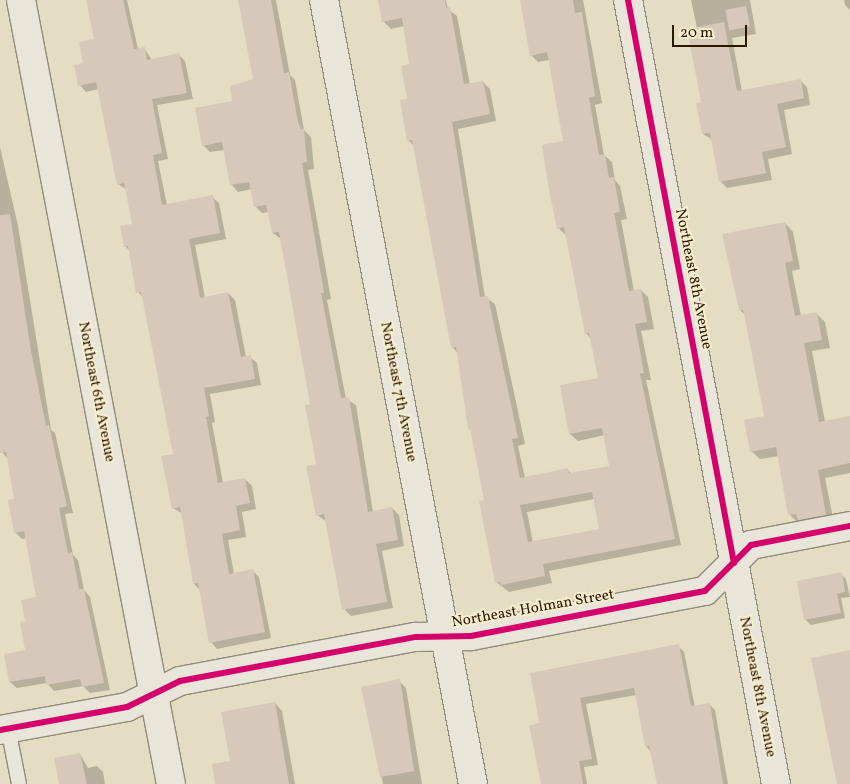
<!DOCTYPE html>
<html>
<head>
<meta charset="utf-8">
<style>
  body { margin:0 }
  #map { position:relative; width:850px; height:784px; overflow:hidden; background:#e4ddc3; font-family:Vollkorn,serif }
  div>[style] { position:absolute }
  .shadow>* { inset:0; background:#0003 }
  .building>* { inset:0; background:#d7c9b9; transform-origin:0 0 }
  .roads { filter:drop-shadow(1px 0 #928a7a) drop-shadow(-1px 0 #928a7a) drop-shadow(0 1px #928a7a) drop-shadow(0 -1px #928a7a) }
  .service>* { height:14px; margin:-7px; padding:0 7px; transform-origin:7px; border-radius:7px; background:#e9e6d9 }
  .minor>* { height:28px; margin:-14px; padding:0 14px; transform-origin:14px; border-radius:14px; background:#e9e6d9 }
  .cycleway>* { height:6px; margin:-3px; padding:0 3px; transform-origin:3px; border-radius:3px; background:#d6006c }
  span { translate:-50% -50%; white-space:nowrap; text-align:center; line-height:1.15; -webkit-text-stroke:4px #f7eed0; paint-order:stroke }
  .street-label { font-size:15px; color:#2d1600 }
  .scale { position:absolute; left:672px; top:25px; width:75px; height:22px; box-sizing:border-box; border:2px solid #2d1600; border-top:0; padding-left:6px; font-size:15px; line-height:18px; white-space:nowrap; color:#2d1600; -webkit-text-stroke:4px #f7eed0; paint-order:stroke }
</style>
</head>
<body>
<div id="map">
  <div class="shadow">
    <div style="clip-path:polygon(88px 0,127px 0,138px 49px,144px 48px,152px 60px,179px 55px,185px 61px,193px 99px,157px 105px,168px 159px,158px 161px,167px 205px,212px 197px,219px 203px,226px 239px,195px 245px,205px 298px,228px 293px,235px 300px,246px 357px,250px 357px,257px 363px,261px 385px,210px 394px,215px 422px,212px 423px,223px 483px,245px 479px,252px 486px,256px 509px,242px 512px,246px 537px,228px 540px,234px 574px,253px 571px,259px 577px,271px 638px,217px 649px,211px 642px,200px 590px,194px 584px,183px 514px,173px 508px,174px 455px,144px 298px,138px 292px,130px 251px,125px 246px,134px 225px,127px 190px,118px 184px,99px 89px,86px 92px,80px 85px,84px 64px,95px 40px)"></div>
    <div style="clip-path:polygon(240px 0,276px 0,290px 75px,295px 80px,304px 130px,311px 137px,314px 169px,308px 170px,331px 299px,327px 300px,346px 399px,356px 405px,373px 512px,392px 508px,399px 515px,404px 546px,382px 551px,393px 608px,351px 616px,344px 609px,327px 522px,317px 515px,317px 465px,311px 405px,281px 239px,273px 233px,269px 212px,262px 213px,255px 206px,252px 189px,238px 192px,232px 185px,225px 150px,210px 152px,203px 145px,234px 102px,254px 80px)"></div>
    <div style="clip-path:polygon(evenodd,380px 0,446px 0,448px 9px,457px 16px,470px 85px,483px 82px,490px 89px,496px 121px,458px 129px,485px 297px,495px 304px,525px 444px,518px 446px,525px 478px,568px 470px,572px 474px,611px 467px,605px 435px,578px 441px,570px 434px,599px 379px,591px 339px,586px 333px,566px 235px,558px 228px,564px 142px,549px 60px,538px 62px,531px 55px,522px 0,583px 0,602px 103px,595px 105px,604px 155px,612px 162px,615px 180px,620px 186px,627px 219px,621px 220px,634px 291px,641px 290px,648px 297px,654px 329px,641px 331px,651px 380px,646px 380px,681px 545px,549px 571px,552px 583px,509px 592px,496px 582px,486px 501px,472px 432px,469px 428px,458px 353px,452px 347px,414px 146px,408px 140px,411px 65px,404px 26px,391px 29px,383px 21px,380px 0,594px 499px,600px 530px,533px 543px,527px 512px,594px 499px)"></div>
    <div style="clip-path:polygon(691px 0,750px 0,756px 34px,732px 38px,742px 91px,800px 80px,807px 87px,810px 105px,784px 110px,792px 154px,768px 159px,772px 180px,727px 188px,720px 181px,713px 140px,703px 134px,697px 28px)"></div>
    <div style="clip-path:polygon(844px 0,850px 0,850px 10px,845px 5px)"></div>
    <div style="clip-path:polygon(0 147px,18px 226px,51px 430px,55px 433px,73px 513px,65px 514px,73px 555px,78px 560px,84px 590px,90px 597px,110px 690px,90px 693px,83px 686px,54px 691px,47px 683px,17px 688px,10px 682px,27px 651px,27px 622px,38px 598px,27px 538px,22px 539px,15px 532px,16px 500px,8px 459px,0 450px)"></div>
    <div style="clip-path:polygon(785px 223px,793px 232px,800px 269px,792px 271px,801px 316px,816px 313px,825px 322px,830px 348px,812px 351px,825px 422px,850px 418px,850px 473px,825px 478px,834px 523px,798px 523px,790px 515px,779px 456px,760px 459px,751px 451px,765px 417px,746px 316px,740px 310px)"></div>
    <div style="clip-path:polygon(841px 574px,846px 579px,850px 597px,841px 598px,845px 618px,811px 625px,806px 620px,798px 582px)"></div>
    <div style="clip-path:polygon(678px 646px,684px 652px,695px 707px,709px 704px,715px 710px,728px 784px,658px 784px,652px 753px,646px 746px,636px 695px,586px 704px,598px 765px,584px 767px,587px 784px,542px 784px,541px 724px,531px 674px)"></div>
    <div style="clip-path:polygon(399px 681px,406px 688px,422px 784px,383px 784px,363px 688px)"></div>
    <div style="clip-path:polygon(275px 703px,282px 711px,295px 784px,217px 784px)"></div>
    <div style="clip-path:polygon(80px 754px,88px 768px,97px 766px,103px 772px,105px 784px,60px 784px)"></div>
  </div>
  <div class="building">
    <div style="clip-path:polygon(86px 0,123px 0,134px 49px,145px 47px,147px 60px,179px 53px,187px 93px,152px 99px,162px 153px,153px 155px,162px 205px,213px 195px,220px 233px,189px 239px,200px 298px,228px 292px,241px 357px,251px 355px,255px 379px,204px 388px,209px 416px,206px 417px,218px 483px,245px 478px,250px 503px,236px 506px,240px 530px,222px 534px,229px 574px,253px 569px,265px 632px,209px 643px,198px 583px,193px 584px,180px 507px,172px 509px,161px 456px,173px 454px,141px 292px,136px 293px,128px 246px,124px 247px,120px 226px,132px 224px,124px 183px,117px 185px,96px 82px,78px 86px,74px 65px,83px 63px,79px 42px,94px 39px)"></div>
    <div style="clip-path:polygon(238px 0,271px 0,284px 73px,289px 72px,298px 122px,301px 129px,304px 128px,307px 162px,302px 163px,324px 293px,321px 293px,341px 398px,349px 397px,368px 512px,392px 507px,398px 540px,376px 544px,387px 602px,342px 610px,324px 514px,316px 516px,306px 466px,316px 464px,305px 405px,310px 404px,279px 232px,272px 233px,266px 205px,254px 207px,249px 182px,230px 185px,222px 142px,202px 146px,195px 108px,232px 101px,230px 86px,253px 79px)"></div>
    <div style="clip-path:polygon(evenodd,378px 0,445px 0,446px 8px,450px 7px,464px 84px,483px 81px,490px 114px,452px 122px,480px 297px,488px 296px,518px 438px,512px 439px,520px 478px,568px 468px,569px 473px,609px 466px,602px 428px,569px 434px,564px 408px,560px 385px,598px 378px,589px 333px,585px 334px,564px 227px,557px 229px,549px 190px,542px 145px,563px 141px,547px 52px,530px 56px,520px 0,573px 0,575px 13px,582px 12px,595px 96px,589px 98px,599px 155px,605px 154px,609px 178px,614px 177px,620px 212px,614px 213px,629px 291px,641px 289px,647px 322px,635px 324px,644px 373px,640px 374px,675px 539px,543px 564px,545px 576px,501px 585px,500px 582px,495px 583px,479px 501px,484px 500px,470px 428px,468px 429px,456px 347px,451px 348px,412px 140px,407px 141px,402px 112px,400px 100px,407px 99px,401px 66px,409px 64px,402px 18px,382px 22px,378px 0,592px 492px,599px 529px,528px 542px,520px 505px,592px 492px)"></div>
    <div style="left:746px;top:6px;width:21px;height:21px;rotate:79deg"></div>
    <div style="clip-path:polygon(724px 22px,737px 91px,801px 79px,804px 98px,777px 104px,786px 147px,762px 152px,766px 173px,719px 182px,710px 133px,702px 134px,696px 103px,701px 102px,687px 29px)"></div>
    <div style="clip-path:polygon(10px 214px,31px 351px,46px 426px,49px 425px,67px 506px,59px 508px,68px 553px,72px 552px,79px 589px,84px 589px,104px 683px,82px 687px,80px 679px,46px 685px,45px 676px,9px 682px,4px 654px,25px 650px,20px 622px,25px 621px,21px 600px,36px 597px,24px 531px,14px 533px,8px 500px,14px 499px,6px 452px,0 453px,0 215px)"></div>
    <div style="clip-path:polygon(785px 222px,793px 261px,785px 263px,795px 316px,817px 312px,822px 340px,804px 343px,819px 422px,850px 416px,850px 463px,818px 470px,826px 515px,798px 520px,796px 514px,788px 515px,776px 447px,750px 452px,744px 420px,764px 416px,744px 314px,743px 310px,739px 310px,722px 234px)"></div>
    <div style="clip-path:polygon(842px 572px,845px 592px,837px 594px,841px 613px,804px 620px,797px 581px)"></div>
    <div style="clip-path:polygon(679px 644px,691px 706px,710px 703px,723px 784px,657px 784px,649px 746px,645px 747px,634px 688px,580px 698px,592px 759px,579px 761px,583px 784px,541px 784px,529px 725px,539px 723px,530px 673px)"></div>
    <div style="clip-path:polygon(850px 650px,850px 784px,837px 784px,811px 658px)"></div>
    <div style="clip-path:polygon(400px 679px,414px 771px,380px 777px,361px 687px)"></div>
    <div style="clip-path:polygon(275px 702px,289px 784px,215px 784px,212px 764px,230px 761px,221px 712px)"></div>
    <div style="clip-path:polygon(80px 753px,87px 784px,59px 784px,54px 758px)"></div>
  </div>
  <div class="roads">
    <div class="service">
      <div style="left:8px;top:728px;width:57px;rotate:78.9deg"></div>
    </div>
    <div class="minor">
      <div style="left:21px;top:0;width:798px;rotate:79.17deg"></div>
      <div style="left:324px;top:0;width:798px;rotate:79.24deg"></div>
      <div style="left:628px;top:0;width:798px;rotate:79.31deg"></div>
      <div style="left:0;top:730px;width:129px;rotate:-10.3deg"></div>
      <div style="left:127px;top:707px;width:59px;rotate:-26.1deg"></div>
      <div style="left:180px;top:681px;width:240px;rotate:-10.6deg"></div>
      <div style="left:416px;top:637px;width:55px;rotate:-1deg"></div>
      <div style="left:471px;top:636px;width:238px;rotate:-10.9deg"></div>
      <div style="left:705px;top:591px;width:65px;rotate:-45deg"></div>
      <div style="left:751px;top:545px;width:101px;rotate:-10.9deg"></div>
    </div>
  </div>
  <div class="cycleway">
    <div style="left:628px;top:0;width:573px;rotate:79.34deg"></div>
    <div style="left:0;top:730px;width:129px;rotate:-10.3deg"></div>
    <div style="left:127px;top:707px;width:59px;rotate:-26.1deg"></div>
    <div style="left:180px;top:681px;width:240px;rotate:-10.6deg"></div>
    <div style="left:416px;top:637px;width:55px;rotate:-1deg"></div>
    <div style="left:471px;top:636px;width:238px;rotate:-10.9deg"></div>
    <div style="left:705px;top:591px;width:65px;rotate:-45deg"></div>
    <div style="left:751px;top:545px;width:101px;rotate:-10.9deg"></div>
  </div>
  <div class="street-label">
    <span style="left:693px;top:279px;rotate:79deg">Northeast 8th Avenue</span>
    <span style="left:96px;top:392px;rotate:79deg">Northeast 6th Avenue</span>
    <span style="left:398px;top:392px;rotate:79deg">Northeast 7th Avenue</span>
    <span style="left:533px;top:609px;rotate:-10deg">Northeast Holman Street</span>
    <span style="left:757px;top:687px;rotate:79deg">Northeast 8th Avenue</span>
  </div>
  <div class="scale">20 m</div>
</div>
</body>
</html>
